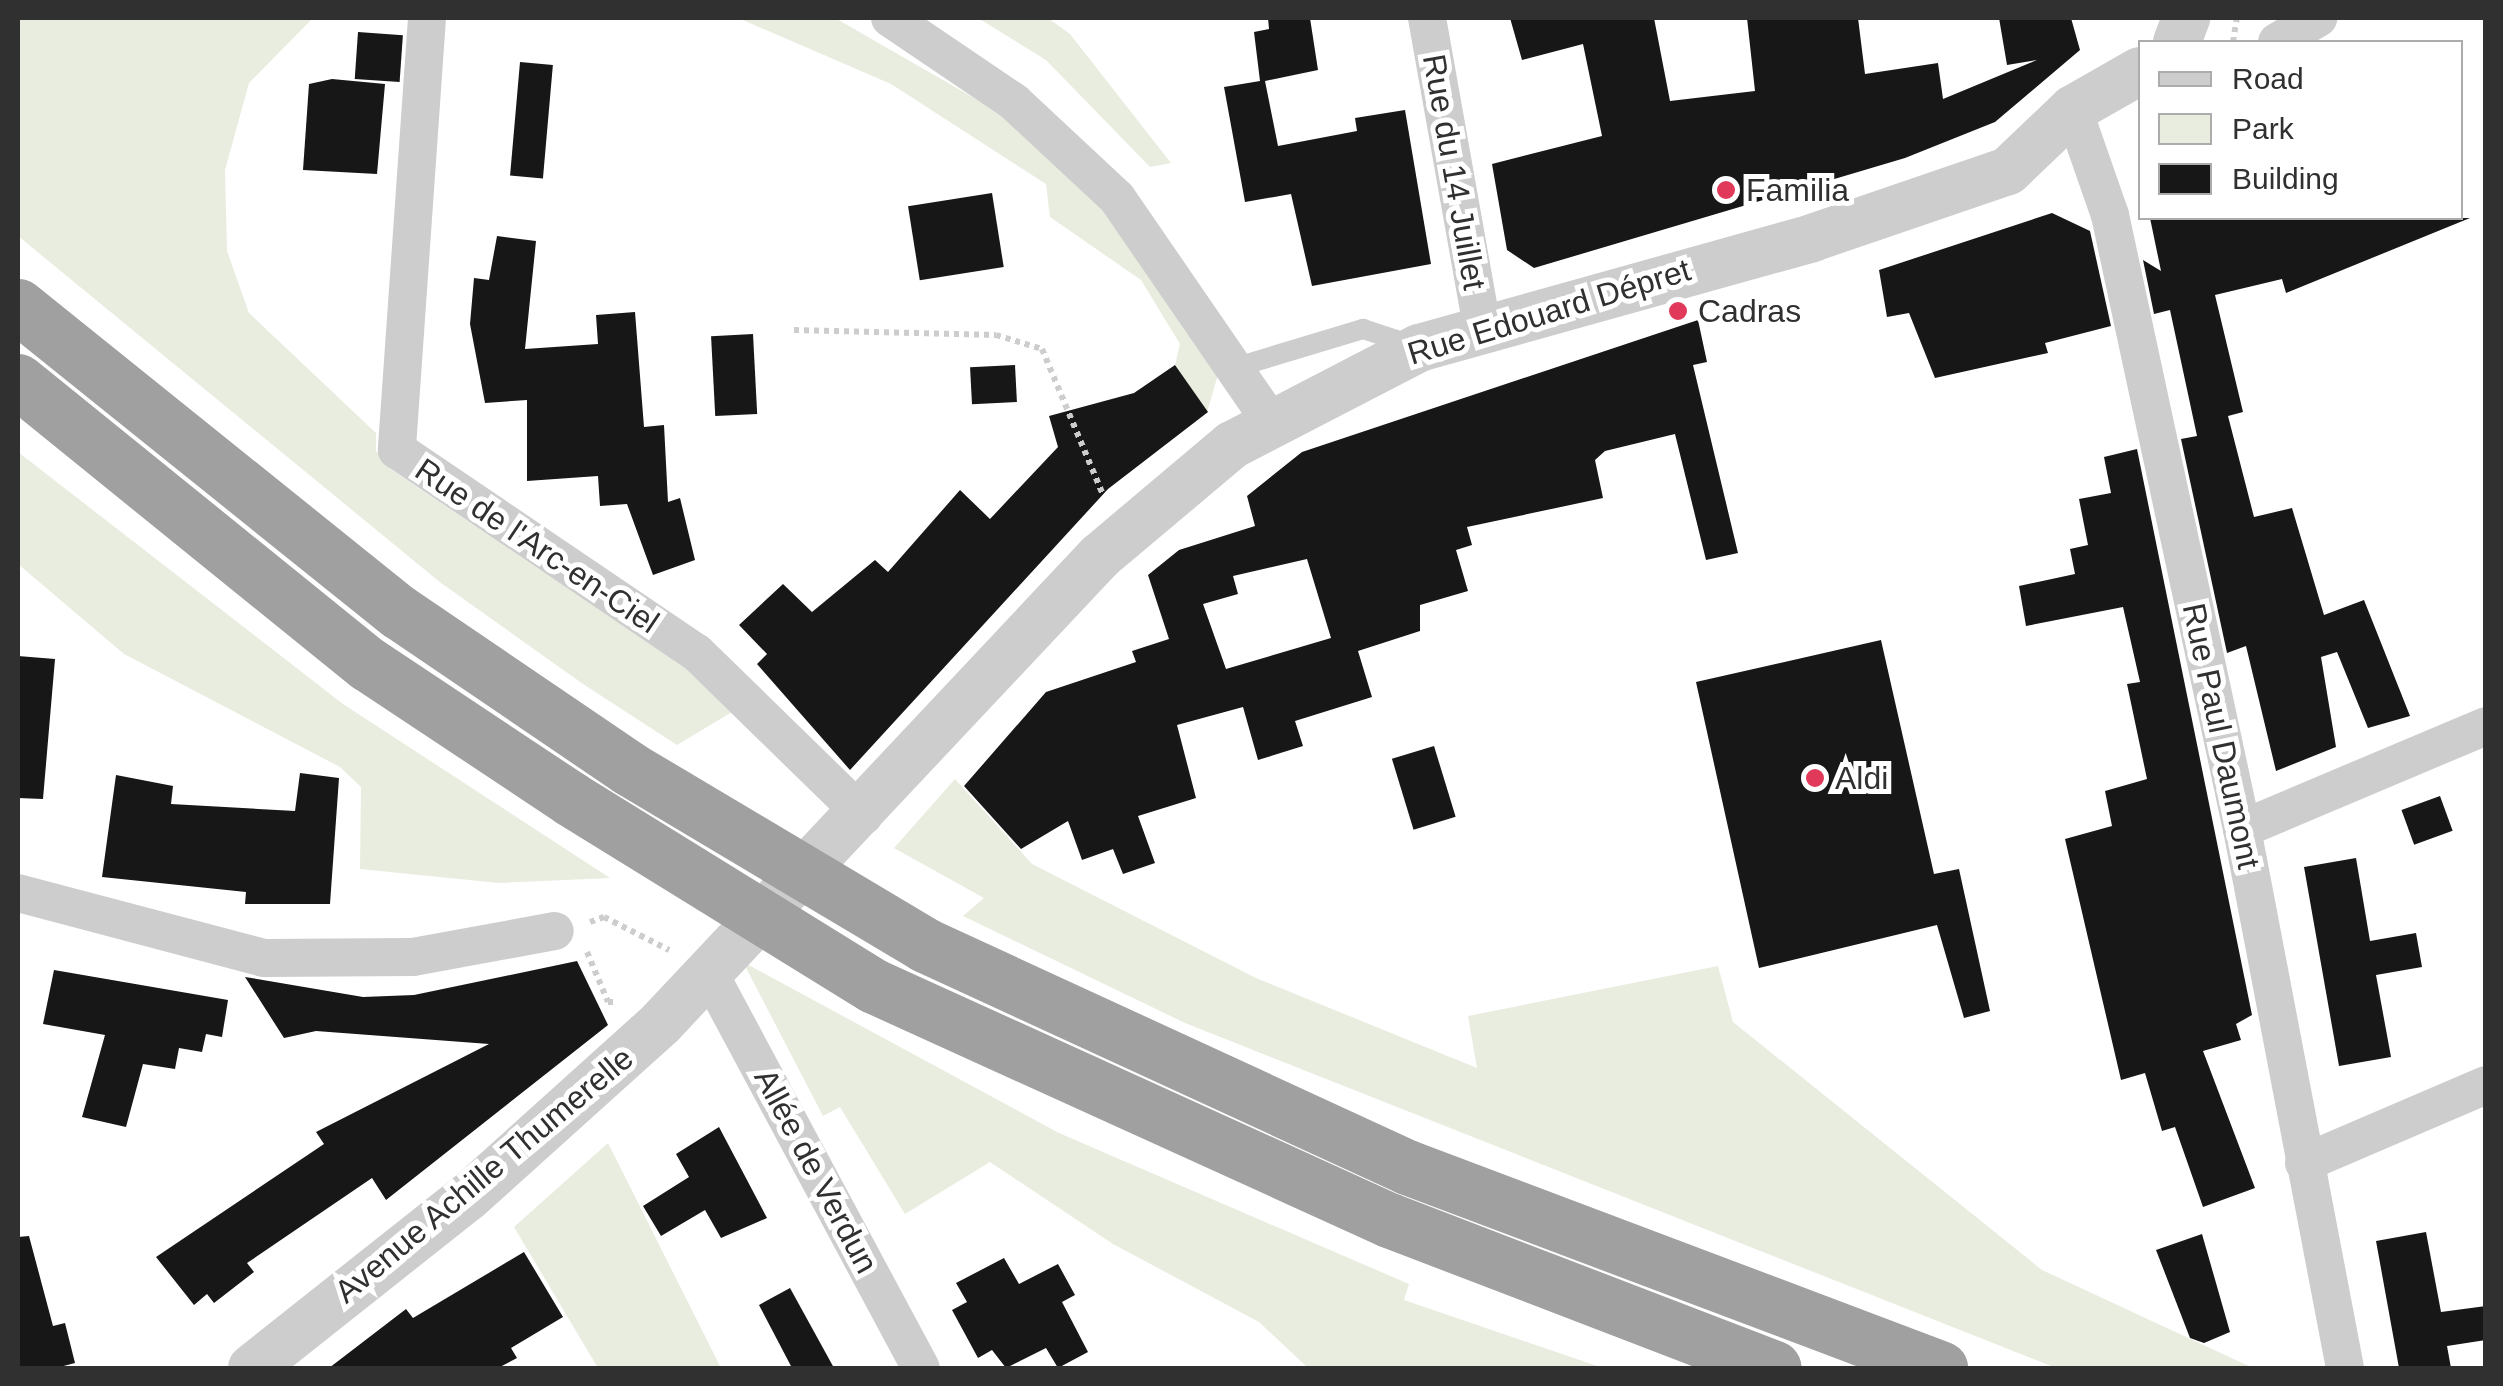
<!DOCTYPE html>
<html>
<head>
<meta charset="utf-8">
<style>
  body { margin:0 }
  #map { position:relative; width:2503px; height:1386px; overflow:hidden; background:#fff; font-family:Helvetica,sans-serif }
  div>[style] { position:absolute }
  .green>* { inset:0; background:#e8eddf }
  .building>* { inset:0; background:#171717; transform-origin:0 0 }
  .path>* { height:6px; margin-top:-3px; transform-origin:0; background:repeating-linear-gradient(90deg,#cdcdcd 0 5px,transparent 0 10px) }
  .service>* { height:20px; margin:-10px; padding:0 10px; transform-origin:10px; border-radius:10px; background:#cdcdcd }
  .minor>* { height:38px; margin:-19px; padding:0 19px; transform-origin:19px; border-radius:19px; background:#cdcdcd }
  .tertiary>* { height:48px; margin:-24px; padding:0 24px; transform-origin:24px; border-radius:24px; background:#cdcdcd }
  .trunk>* { height:55px; margin:-27.5px; padding:0 27.5px; transform-origin:27.5px; border-radius:27.5px; background:#a0a0a0 }
  .trunk-bridge>* { height:55px; margin:-27.5px; padding:0 27.5px; transform-origin:27.5px; border-radius:27.5px; background:#a0a0a0 }
  .dots>* { width:28px; height:28px; translate:-50% -50%; box-sizing:border-box; border:5px solid #fff; border-radius:50% }
  span { translate:-50% -50%; white-space:nowrap; text-align:center; line-height:1.15; -webkit-text-stroke:10px #fff; paint-order:stroke }
  .street-label { font-size:32px; color:#303030 }
  .poi-label { font-size:32px; color:#303030 }
  .left { translate:0 -50%; text-align:left }
  .frame { position:absolute; inset:0; border:20px solid #303030; pointer-events:none }
  .legend { position:absolute; left:2138px; top:40px; width:325px; height:180px; box-sizing:border-box; background:#fff; border:2px solid #acacac; margin:0; padding:12px 18px; list-style:none; font-size:30px; color:#303030 }
  .legend li { display:flex; align-items:center; gap:20px; height:50px }
  .legend b { width:50px; border:2px solid #acacac }
</style>
</head>
<body>
<div id="map">
  <div class="green">
    <div style="clip-path:polygon(18px 18px,313px 18px,249px 83px,225px 170px,227px 251px,249px 313px,376px 433px,376px 451px,392px 470px,742px 706px,677px 745px,583px 684px,441px 583px,18px 236px)"></div>
    <div style="clip-path:polygon(738px 18px,835px 18px,1009px 118px,1106px 210px,1220px 368px,1207px 412px,1175px 365px,1180px 344px,1141px 280px,1050px 217px,1046px 184px,891px 84px)"></div>
    <div style="clip-path:polygon(978px 18px,1048px 18px,1070px 34px,1171px 163px,1150px 167px,1046px 60px)"></div>
    <div style="clip-path:polygon(18px 452px,343px 704px,610px 878px,499px 883px,360px 869px,361px 787px,340px 767px,124px 654px,18px 564px)"></div>
    <div style="clip-path:polygon(955px 779px,1032px 864px,1256px 978px,1477px 1068px,1468px 1016px,1718px 966px,1733px 1022px,2042px 1270px,2253px 1368px,2056px 1368px,1185px 1023px,963px 916px,984px 898px,894px 848px)"></div>
    <div style="clip-path:polygon(743px 962px,1059px 1133px,1409px 1284px,1404px 1300px,1603px 1368px,1308px 1368px,1259px 1322px,1113px 1244px,990px 1162px,905px 1214px,840px 1107px,823px 1116px)"></div>
    <div style="clip-path:polygon(608px 1143px,721px 1368px,598px 1368px,514px 1227px)"></div>
  </div>
  <div class="building">
    <div style="clip-path:polygon(1268px 18px,1310px 18px,1318px 70px,1265px 81px,1278px 146px,1357px 131px,1355px 118px,1405px 110px,1431px 264px,1312px 286px,1291px 194px,1245px 202px,1224px 87px,1260px 81px,1254px 32px,1269px 29px)"></div>
    <div style="clip-path:polygon(1510px 18px,1654px 18px,1670px 101px,1755px 91px,1747px 18px,1858px 18px,1865px 74px,1938px 63px,1943px 99px,2037px 60px,2007px 65px,1999px 18px,2071px 18px,2080px 50px,1995px 122px,1905px 158px,1534px 268px,1507px 250px,1492px 164px,1602px 136px,1583px 44px,1522px 60px)"></div>
    <div style="left:358px;top:32px;width:45px;height:47px;rotate:4deg"></div>
    <div style="left:520px;top:62px;width:33px;height:114px;rotate:5deg"></div>
    <div style="clip-path:polygon(332px 79px,385px 84px,377px 174px,303px 170px,309px 84px)"></div>
    <div style="left:992px;top:193px;width:75px;height:85px;rotate:81deg"></div>
    <div style="clip-path:polygon(2052px 213px,2090px 231px,2111px 326px,2045px 343px,2048px 353px,1935px 378px,1909px 313px,1887px 317px,1879px 270px)"></div>
    <div style="clip-path:polygon(2150px 218px,2470px 218px,2286px 293px,2282px 279px,2215px 295px,2243px 412px,2228px 416px,2254px 517px,2292px 508px,2324px 615px,2364px 600px,2410px 716px,2368px 728px,2337px 652px,2321px 657px,2336px 747px,2276px 771px,2246px 646px,2227px 653px,2181px 439px,2197px 436px,2170px 310px,2154px 314px,2143px 260px,2161px 271px)"></div>
    <div style="clip-path:polygon(497px 236px,536px 241px,525px 349px,598px 344px,596px 315px,635px 312px,644px 427px,664px 425px,668px 502px,680px 498px,695px 560px,653px 575px,627px 504px,600px 506px,598px 476px,527px 481px,527px 400px,485px 403px,470px 324px,474px 278px,489px 280px)"></div>
    <div style="clip-path:polygon(evenodd,1698px 320px,1707px 362px,1693px 365px,1738px 553px,1706px 560px,1675px 434px,1605px 451px,1595px 460px,1603px 498px,1467px 527px,1472px 545px,1456px 550px,1468px 591px,1420px 605px,1420px 631px,1358px 651px,1372px 697px,1295px 721px,1303px 746px,1258px 760px,1243px 707px,1177px 725px,1196px 798px,1138px 816px,1155px 863px,1123px 874px,1113px 849px,1082px 860px,1068px 821px,1021px 849px,964px 786px,1046px 692px,1136px 662px,1132px 651px,1169px 639px,1148px 575px,1179px 550px,1255px 526px,1247px 496px,1302px 452px,1698px 320px,1307px 559px,1331px 638px,1226px 669px,1203px 604px,1238px 594px,1233px 576px,1307px 559px)"></div>
    <div style="left:753px;top:334px;width:80px;height:42px;rotate:87deg"></div>
    <div style="left:1015px;top:365px;width:37px;height:45px;rotate:87deg"></div>
    <div style="clip-path:polygon(1175px 365px,1208px 412px,1108px 489px,850px 770px,757px 664px,767px 654px,739px 625px,783px 584px,812px 612px,875px 560px,888px 572px,960px 490px,990px 519px,1058px 447px,1049px 416px,1134px 393px)"></div>
    <div style="clip-path:polygon(2137px 449px,2252px 1015px,2236px 1024px,2241px 1040px,2203px 1051px,2255px 1188px,2203px 1207px,2175px 1127px,2162px 1131px,2145px 1073px,2121px 1080px,2065px 839px,2112px 826px,2105px 791px,2147px 779px,2127px 684px,2140px 682px,2123px 607px,2026px 626px,2019px 586px,2075px 574px,2070px 549px,2088px 545px,2079px 499px,2111px 493px,2104px 457px)"></div>
    <div style="clip-path:polygon(1881px 640px,1934px 874px,1959px 869px,1990px 1011px,1964px 1018px,1937px 925px,1759px 968px,1696px 682px)"></div>
    <div style="clip-path:polygon(18px 656px,55px 659px,43px 799px,18px 798px)"></div>
    <div style="left:1434px;top:746px;width:74px;height:44px;rotate:73deg"></div>
    <div style="clip-path:polygon(300px 773px,339px 778px,330px 904px,245px 904px,246px 892px,102px 877px,116px 775px,173px 786px,171px 804px,295px 811px)"></div>
    <div style="left:2440px;top:796px;width:37px;height:41px;rotate:70deg"></div>
    <div style="clip-path:polygon(2356px 858px,2370px 941px,2416px 933px,2422px 967px,2376px 975px,2391px 1057px,2339px 1066px,2304px 867px)"></div>
    <div style="clip-path:polygon(577px 961px,608px 1025px,386px 1200px,372px 1178px,247px 1263px,254px 1272px,214px 1303px,207px 1294px,194px 1305px,156px 1257px,324px 1144px,316px 1132px,489px 1044px,316px 1031px,284px 1038px,245px 977px,363px 997px,414px 995px)"></div>
    <div style="clip-path:polygon(54px 970px,228px 1000px,222px 1037px,206px 1034px,202px 1052px,179px 1048px,175px 1069px,143px 1064px,126px 1127px,82px 1117px,105px 1035px,43px 1024px)"></div>
    <div style="clip-path:polygon(719px 1127px,767px 1218px,721px 1238px,705px 1210px,661px 1236px,643px 1206px,689px 1177px,676px 1154px)"></div>
    <div style="clip-path:polygon(2426px 1232px,2441px 1312px,2486px 1306px,2486px 1340px,2447px 1346px,2451px 1368px,2399px 1368px,2376px 1241px)"></div>
    <div style="clip-path:polygon(2202px 1234px,2230px 1332px,2204px 1343px,2190px 1338px,2156px 1250px)"></div>
    <div style="clip-path:polygon(29px 1236px,53px 1326px,65px 1323px,75px 1363px,56px 1368px,18px 1368px,18px 1237px)"></div>
    <div style="clip-path:polygon(524px 1252px,563px 1317px,511px 1348px,517px 1358px,498px 1368px,329px 1368px,406px 1309px,413px 1318px)"></div>
    <div style="clip-path:polygon(1004px 1258px,1019px 1284px,1058px 1264px,1075px 1295px,1062px 1302px,1088px 1352px,1058px 1368px,1046px 1348px,1006px 1368px,992px 1350px,978px 1358px,952px 1310px,967px 1302px,956px 1283px)"></div>
    <div style="clip-path:polygon(790px 1288px,834px 1368px,792px 1368px,759px 1305px)"></div>
  </div>
  <div class="path">
    <div style="left:2233px;top:42px;width:24px;rotate:-81deg"></div>
    <div style="left:794px;top:330px;width:202px;rotate:1.4deg"></div>
    <div style="left:996px;top:335px;width:48px;rotate:16.9deg"></div>
    <div style="left:1042px;top:349px;width:158px;rotate:67.3deg"></div>
    <div style="left:590px;top:922px;width:15px;rotate:-20deg"></div>
    <div style="left:604px;top:917px;width:73px;rotate:26.9deg"></div>
    <div style="left:587px;top:952px;width:54px;rotate:67.2deg"></div>
    <div style="left:608px;top:1002px;width:8px"></div>
  </div>
  <div class="service">
    <div style="left:1237px;top:367px;width:132px;rotate:-16.8deg"></div>
    <div style="left:1363px;top:329px;width:52px;rotate:18.1deg"></div>
  </div>
  <div class="minor">
    <div style="left:427px;top:18px;width:433px;rotate:94deg"></div>
    <div style="left:397px;top:450px;width:362px;rotate:34.1deg"></div>
    <div style="left:697px;top:653px;width:233px;rotate:44.3deg"></div>
    <div style="left:890px;top:18px;width:150px;rotate:34.1deg"></div>
    <div style="left:1014px;top:102px;width:141px;rotate:43deg"></div>
    <div style="left:1117px;top:198px;width:270px;rotate:55.5deg"></div>
    <div style="left:1427px;top:18px;width:313px;rotate:79.9deg"></div>
    <div style="left:2277px;top:42px;width:48px;rotate:-30.3deg"></div>
    <div style="left:2073px;top:109px;width:112px;rotate:70.8deg"></div>
    <div style="left:2110px;top:215px;width:628px;rotate:77.87deg"></div>
    <div style="left:2242px;top:829px;width:549px;rotate:79.18deg"></div>
    <div style="left:2242px;top:829px;width:265px;rotate:-22.9deg"></div>
    <div style="left:18px;top:893px;width:254px;rotate:14.8deg"></div>
    <div style="left:264px;top:958px;width:149px;rotate:-0.4deg"></div>
    <div style="left:413px;top:957px;width:144px;rotate:-10.4deg"></div>
    <div style="left:709px;top:973px;width:448px;rotate:61.8deg"></div>
    <div style="left:2304px;top:1163px;width:198px;rotate:-23.2deg"></div>
  </div>
  <div class="tertiary">
    <div style="left:2177px;top:42px;width:26px;rotate:-69deg"></div>
    <div style="left:252px;top:1368px;width:275px;rotate:-38.4deg"></div>
    <div style="left:468px;top:1197px;width:260px;rotate:-42deg"></div>
    <div style="left:661px;top:1023px;width:640px;rotate:-46.77deg"></div>
    <div style="left:1099px;top:557px;width:174px;rotate:-40.1deg"></div>
    <div style="left:1232px;top:445px;width:211px;rotate:-27.4deg"></div>
    <div style="left:1419px;top:348px;width:408px;rotate:-15.6deg"></div>
    <div style="left:1812px;top:238px;width:207px;rotate:-18.9deg"></div>
    <div style="left:2008px;top:171px;width:90px;rotate:-43.6deg"></div>
    <div style="left:2073px;top:109px;width:77px;rotate:-29.6deg"></div>
  </div>
  <div class="trunk">
    <div style="left:18px;top:306px;width:489px;rotate:38.8deg"></div>
    <div style="left:399px;top:612px;width:279px;rotate:34.2deg"></div>
    <div style="left:18px;top:381px;width:450px;rotate:39deg"></div>
    <div style="left:368px;top:664px;width:244px;rotate:33.6deg"></div>
    <div style="left:925px;top:945px;width:531px;rotate:24.73deg"></div>
    <div style="left:1407px;top:1167px;width:570px;rotate:20.66deg"></div>
    <div style="left:874px;top:986px;width:566px;rotate:24.44deg"></div>
    <div style="left:1389px;top:1220px;width:412px;rotate:21deg"></div>
  </div>
  <div class="trunk-bridge">
    <div style="left:630px;top:769px;width:344px;rotate:30.8deg"></div>
    <div style="left:571px;top:799px;width:356px;rotate:31.7deg"></div>
  </div>
  <div class="dots">
    <div style="left:1726px;top:190px;background:#e13959"></div>
    <div style="left:1678px;top:311px;background:#e13959"></div>
    <div style="left:1815px;top:778px;background:#e13959"></div>
  </div>
  <div class="street-label">
    <span style="left:1454px;top:172px;rotate:80deg">Rue du 14 Juillet</span>
    <span style="left:1549px;top:312px;rotate:-17deg">Rue Edouard Dépret</span>
    <span style="left:537px;top:546px;rotate:34deg">Rue de l'Arc-en-Ciel</span>
    <span style="left:2221px;top:736px;rotate:78deg">Rue Paul Daumont</span>
    <span style="left:816px;top:1171px;rotate:62deg">Allée de Verdun</span>
    <span style="left:484px;top:1175px;rotate:-40deg">Avenue Achille Thumerelle</span>
  </div>
  <div class="poi-label">
    <span class="left" style="left:1746px;top:190px">Familia</span>
    <span class="left" style="left:1698px;top:311px">Cadras</span>
    <span class="left" style="left:1835px;top:778px">Aldi</span>
  </div>
  <div class="frame"></div>
  <ul class="legend">
  <li><b style="height:12px;background:#cdcdcd"></b>Road</li>
  <li><b style="height:28px;background:#e8eddf"></b>Park</li>
  <li><b style="height:28px;background:#171717"></b>Building</li>
  </ul>
</div>
</body>
</html>
